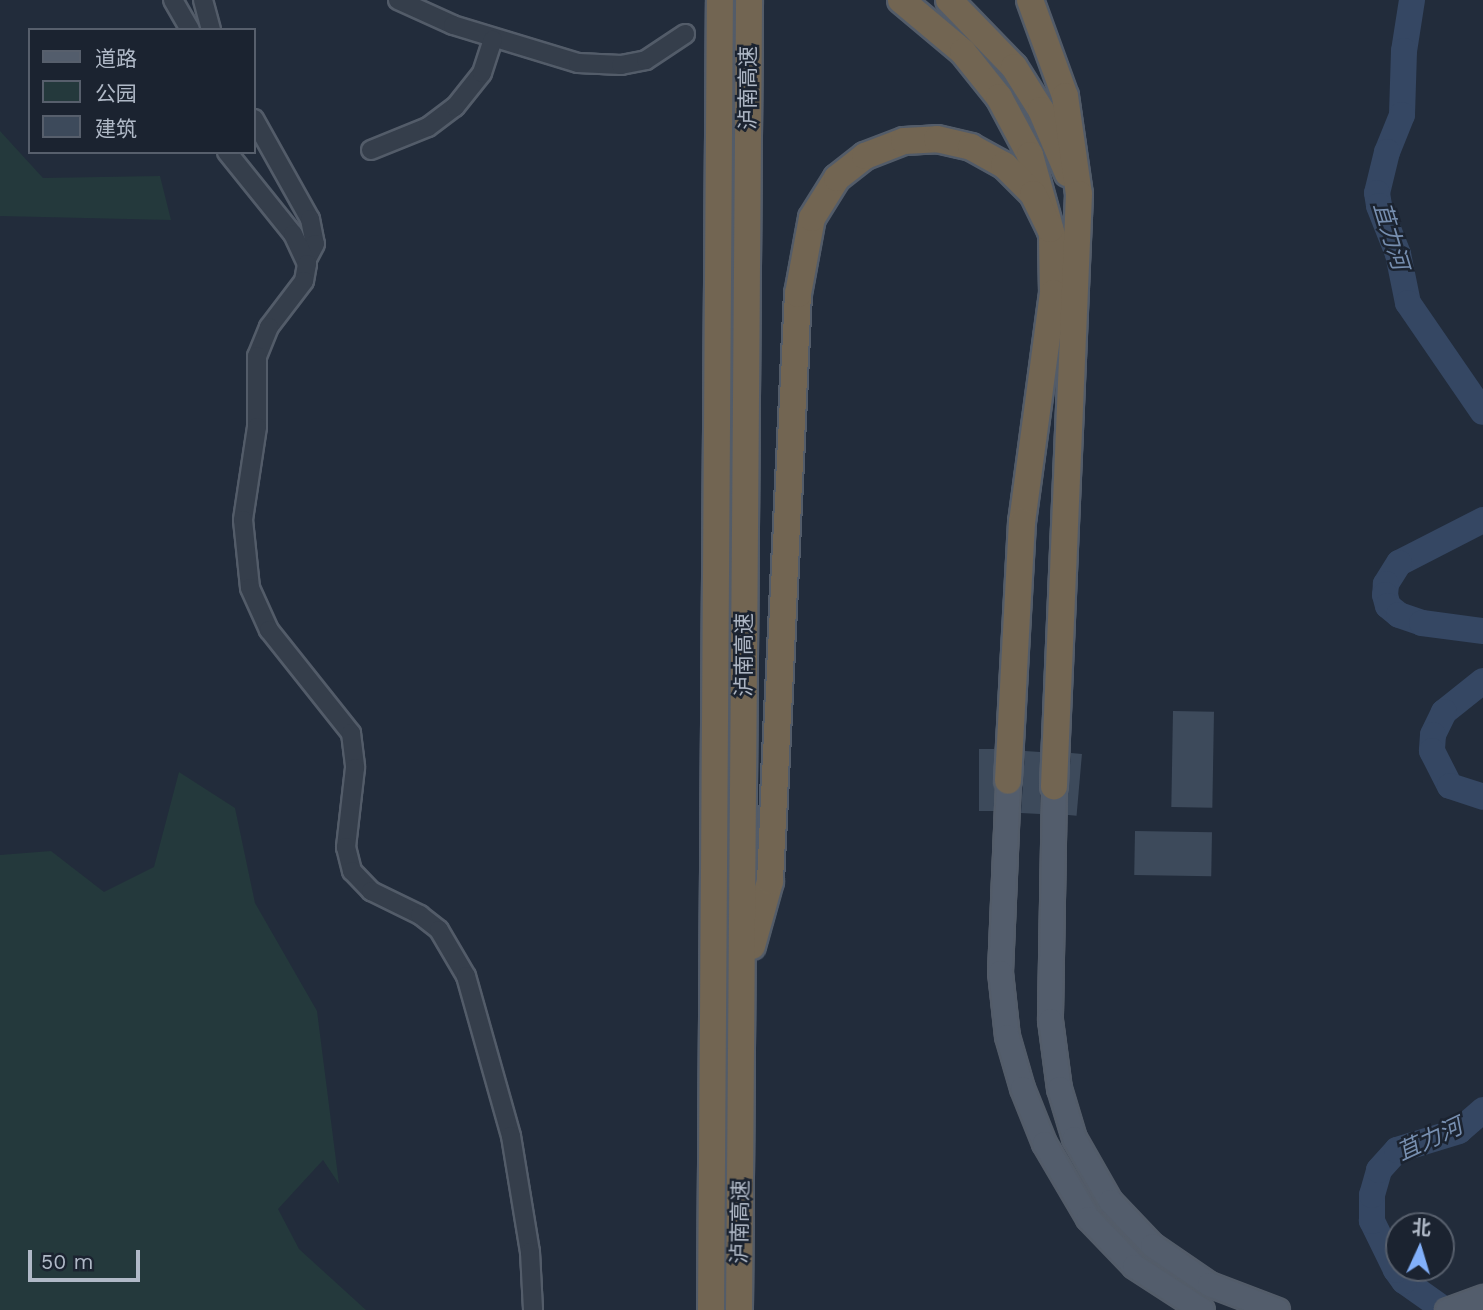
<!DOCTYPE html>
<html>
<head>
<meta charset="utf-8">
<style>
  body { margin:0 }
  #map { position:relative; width:1483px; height:1310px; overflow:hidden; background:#222c3b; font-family:"Work Sans","Noto Sans SC",sans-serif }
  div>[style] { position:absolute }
  .green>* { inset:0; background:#24393c }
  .river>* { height:26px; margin:-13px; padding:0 13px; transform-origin:13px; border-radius:13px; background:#354763 }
  .building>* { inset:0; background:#3d4a5b; transform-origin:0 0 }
  .roads { filter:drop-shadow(2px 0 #535c69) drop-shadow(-2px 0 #535c69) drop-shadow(0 2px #535c69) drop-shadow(0 -2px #535c69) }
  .minor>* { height:18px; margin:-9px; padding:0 9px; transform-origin:9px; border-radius:9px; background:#353e4b }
  .major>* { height:23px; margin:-11.5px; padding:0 11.5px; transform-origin:11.5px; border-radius:11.5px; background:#535d6c }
  .highway>* { height:26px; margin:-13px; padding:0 13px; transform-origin:13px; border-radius:13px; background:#726552 }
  span { translate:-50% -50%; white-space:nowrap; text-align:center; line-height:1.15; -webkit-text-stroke:5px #1b2330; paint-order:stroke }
  .street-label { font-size:21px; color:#b0b9c7 }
  .water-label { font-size:23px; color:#778fb0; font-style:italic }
  .legend { position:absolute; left:28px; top:28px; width:228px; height:126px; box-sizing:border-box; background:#1b2330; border:2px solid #575f6c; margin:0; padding:9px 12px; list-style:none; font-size:21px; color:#b0b9c7 }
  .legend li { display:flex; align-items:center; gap:14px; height:35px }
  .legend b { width:35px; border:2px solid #575f6c }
  .north { position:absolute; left:1385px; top:1212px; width:70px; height:70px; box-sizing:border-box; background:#1b2330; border:2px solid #575f6c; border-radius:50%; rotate:4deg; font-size:19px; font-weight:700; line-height:28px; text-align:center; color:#b0b9c7 }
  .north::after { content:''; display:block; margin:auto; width:24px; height:32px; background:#82b0fa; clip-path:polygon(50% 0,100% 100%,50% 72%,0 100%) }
  .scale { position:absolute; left:28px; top:1250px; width:112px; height:32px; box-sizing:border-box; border:4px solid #b0b9c7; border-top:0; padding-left:9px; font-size:21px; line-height:24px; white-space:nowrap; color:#b0b9c7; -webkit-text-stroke:5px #1b2330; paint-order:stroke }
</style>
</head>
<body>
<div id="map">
  <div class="green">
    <div style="clip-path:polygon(0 131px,43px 178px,160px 176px,171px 220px,0 216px)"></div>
    <div style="clip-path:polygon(179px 772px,235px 808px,255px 903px,317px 1011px,339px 1184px,323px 1160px,278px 1209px,299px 1249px,366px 1310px,0 1310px,0 855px,51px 851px,104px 892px,154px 867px)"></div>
  </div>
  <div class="river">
    <div style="left:1412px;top:0;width:52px;rotate:98.9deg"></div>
    <div style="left:1404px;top:51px;width:64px;rotate:91.8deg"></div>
    <div style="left:1402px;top:115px;width:40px;rotate:112deg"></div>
    <div style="left:1387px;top:152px;width:42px;rotate:103.7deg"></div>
    <div style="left:1377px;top:193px;width:13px;rotate:81deg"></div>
    <div style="left:1379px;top:206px;width:52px;rotate:68.4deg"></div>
    <div style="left:1398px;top:254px;width:50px;rotate:78.5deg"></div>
    <div style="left:1408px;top:303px;width:132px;rotate:55.5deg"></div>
    <div style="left:1483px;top:520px;width:94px;rotate:152.9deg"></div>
    <div style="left:1399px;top:563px;width:25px;rotate:122deg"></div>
    <div style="left:1386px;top:584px;width:11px;rotate:95deg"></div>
    <div style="left:1385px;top:595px;width:11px;rotate:75deg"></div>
    <div style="left:1388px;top:606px;width:14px;rotate:39deg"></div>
    <div style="left:1399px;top:615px;width:24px;rotate:19deg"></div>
    <div style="left:1422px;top:623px;width:62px;rotate:7.5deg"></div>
    <div style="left:1483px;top:681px;width:50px;rotate:141.5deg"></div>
    <div style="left:1444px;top:712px;width:25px;rotate:116deg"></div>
    <div style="left:1433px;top:735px;width:16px;rotate:94deg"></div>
    <div style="left:1432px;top:751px;width:39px;rotate:63deg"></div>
    <div style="left:1450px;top:786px;width:35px;rotate:18deg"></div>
    <div style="left:1445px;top:1310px;width:50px;rotate:-144.7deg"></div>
    <div style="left:1404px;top:1281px;width:14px;rotate:-126deg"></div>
    <div style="left:1396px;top:1270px;width:55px;rotate:-116.1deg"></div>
    <div style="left:1372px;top:1221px;width:26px;rotate:-90deg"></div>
    <div style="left:1372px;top:1195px;width:26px;rotate:-74deg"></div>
    <div style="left:1379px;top:1170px;width:27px;rotate:-48deg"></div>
    <div style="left:1397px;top:1150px;width:65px;rotate:-17deg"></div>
    <div style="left:1459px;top:1131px;width:32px;rotate:-41deg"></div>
  </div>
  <div class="building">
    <div style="left:1173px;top:711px;width:41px;height:96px;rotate:1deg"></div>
    <div style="left:979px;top:749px;width:15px;height:62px"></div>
    <div style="clip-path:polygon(1025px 751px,1040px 752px,1040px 814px,1021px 813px)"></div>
    <div style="left:1071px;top:753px;width:11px;height:62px;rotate:5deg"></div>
    <div style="left:1135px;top:831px;width:77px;height:44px;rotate:1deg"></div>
  </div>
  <div class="roads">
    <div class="minor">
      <div style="left:173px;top:0;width:34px;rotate:60deg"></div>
      <div style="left:203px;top:0;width:31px;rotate:75deg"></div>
      <div style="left:398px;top:0;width:60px;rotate:24.4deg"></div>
      <div style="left:453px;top:25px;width:131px;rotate:16.9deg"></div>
      <div style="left:578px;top:63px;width:43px;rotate:2.7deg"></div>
      <div style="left:621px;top:65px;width:25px;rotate:-11deg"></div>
      <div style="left:646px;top:60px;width:47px;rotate:-33.7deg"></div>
      <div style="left:254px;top:119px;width:115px;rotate:60.8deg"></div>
      <div style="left:310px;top:219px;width:25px;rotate:79deg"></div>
      <div style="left:315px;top:244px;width:17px;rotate:118deg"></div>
      <div style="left:371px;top:150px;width:61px;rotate:-22deg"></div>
      <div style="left:428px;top:127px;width:34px;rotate:-37deg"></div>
      <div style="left:455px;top:107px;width:43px;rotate:-51.5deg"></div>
      <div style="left:482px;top:73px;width:35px;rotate:-72deg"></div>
      <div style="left:227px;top:152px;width:105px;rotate:51.2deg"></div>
      <div style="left:293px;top:234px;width:33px;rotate:65deg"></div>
      <div style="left:307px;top:264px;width:17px;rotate:100deg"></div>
      <div style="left:304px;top:281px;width:58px;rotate:127.3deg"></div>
      <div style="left:269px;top:327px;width:31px;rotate:112deg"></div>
      <div style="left:257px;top:356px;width:71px;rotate:90deg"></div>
      <div style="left:257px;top:427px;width:94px;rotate:98.6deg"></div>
      <div style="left:243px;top:520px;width:68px;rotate:84.1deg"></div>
      <div style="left:250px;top:588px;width:46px;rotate:65.7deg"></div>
      <div style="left:269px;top:630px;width:132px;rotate:51.5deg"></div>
      <div style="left:351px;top:733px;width:35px;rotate:83deg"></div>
      <div style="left:355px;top:768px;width:80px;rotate:96.5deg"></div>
      <div style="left:346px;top:847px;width:25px;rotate:76deg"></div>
      <div style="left:352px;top:871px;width:28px;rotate:46deg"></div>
      <div style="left:371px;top:891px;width:55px;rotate:26.1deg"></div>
      <div style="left:420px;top:915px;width:24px;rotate:38deg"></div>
      <div style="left:439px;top:930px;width:53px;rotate:59.6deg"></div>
      <div style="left:466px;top:976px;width:166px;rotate:74.3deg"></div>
      <div style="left:511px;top:1136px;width:118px;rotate:80.7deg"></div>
      <div style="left:530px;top:1252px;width:58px;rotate:87deg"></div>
    </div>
    <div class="major">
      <div style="left:1008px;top:781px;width:191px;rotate:92.4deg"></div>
      <div style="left:1000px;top:972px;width:64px;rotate:83.8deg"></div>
      <div style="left:1007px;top:1036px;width:54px;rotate:73.9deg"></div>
      <div style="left:1022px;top:1088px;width:59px;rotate:68.2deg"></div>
      <div style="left:1044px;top:1143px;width:87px;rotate:59.6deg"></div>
      <div style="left:1088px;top:1218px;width:66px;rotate:46.2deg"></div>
      <div style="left:1134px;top:1266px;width:81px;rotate:32.9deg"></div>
      <div style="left:1054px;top:786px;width:234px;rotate:91deg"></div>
      <div style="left:1050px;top:1020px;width:69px;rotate:82.5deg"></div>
      <div style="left:1059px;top:1088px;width:52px;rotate:73.3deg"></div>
      <div style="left:1074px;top:1138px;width:73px;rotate:60.3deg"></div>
      <div style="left:1110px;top:1201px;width:61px;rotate:46.3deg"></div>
      <div style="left:1152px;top:1245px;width:69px;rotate:34.4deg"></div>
      <div style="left:1209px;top:1284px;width:73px;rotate:20.9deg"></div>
      <div style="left:1447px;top:1310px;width:38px;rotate:-20deg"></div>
    </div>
    <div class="highway">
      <div style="left:901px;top:0;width:81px;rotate:40deg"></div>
      <div style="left:963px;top:52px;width:58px;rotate:51.3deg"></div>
      <div style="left:999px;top:97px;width:66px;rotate:61.9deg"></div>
      <div style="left:1030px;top:155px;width:83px;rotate:74.6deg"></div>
      <div style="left:1052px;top:235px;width:58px;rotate:89deg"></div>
      <div style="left:1053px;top:293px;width:231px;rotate:97.7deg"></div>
      <div style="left:1022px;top:522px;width:259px;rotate:93.1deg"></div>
      <div style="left:949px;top:0;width:93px;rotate:45.9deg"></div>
      <div style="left:1014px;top:67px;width:51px;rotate:57.9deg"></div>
      <div style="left:1041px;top:110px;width:69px;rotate:67.1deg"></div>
      <div style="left:1030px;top:0;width:102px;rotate:70deg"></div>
      <div style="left:1065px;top:96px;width:99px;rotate:81.9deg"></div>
      <div style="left:1079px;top:194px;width:593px;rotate:92.42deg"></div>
      <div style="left:752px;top:946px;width:67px;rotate:-74.5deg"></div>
      <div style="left:770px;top:881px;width:588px;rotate:-87.27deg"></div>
      <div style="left:798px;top:294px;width:77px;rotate:-79.6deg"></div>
      <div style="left:812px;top:218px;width:47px;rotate:-58deg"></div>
      <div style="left:837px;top:178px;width:36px;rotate:-38deg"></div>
      <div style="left:865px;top:156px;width:42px;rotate:-21deg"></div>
      <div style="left:904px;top:141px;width:33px;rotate:-3deg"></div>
      <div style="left:937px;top:139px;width:35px;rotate:13deg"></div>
      <div style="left:971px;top:147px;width:38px;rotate:29deg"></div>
      <div style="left:1004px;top:165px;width:41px;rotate:45deg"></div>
      <div style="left:1033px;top:194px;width:39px;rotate:64deg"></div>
      <div style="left:711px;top:1310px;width:1310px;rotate:-89.61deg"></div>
      <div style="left:739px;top:1310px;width:1310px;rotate:-89.56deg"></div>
    </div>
  </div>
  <div class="street-label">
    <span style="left:748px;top:88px;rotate:-90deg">泸南高速</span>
    <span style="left:744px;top:655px;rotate:-90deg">泸南高速</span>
    <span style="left:740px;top:1222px;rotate:-89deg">泸南高速</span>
  </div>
  <div class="water-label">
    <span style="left:1390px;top:236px;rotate:73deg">苴力河</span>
    <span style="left:1430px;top:1140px;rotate:-25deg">苴力河</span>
  </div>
  <ul class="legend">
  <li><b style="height:9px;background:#535d6c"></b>道路</li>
  <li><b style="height:19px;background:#24393c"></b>公园</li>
  <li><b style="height:19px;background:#3d4a5b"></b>建筑</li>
  </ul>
  <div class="north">北</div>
  <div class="scale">50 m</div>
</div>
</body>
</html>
